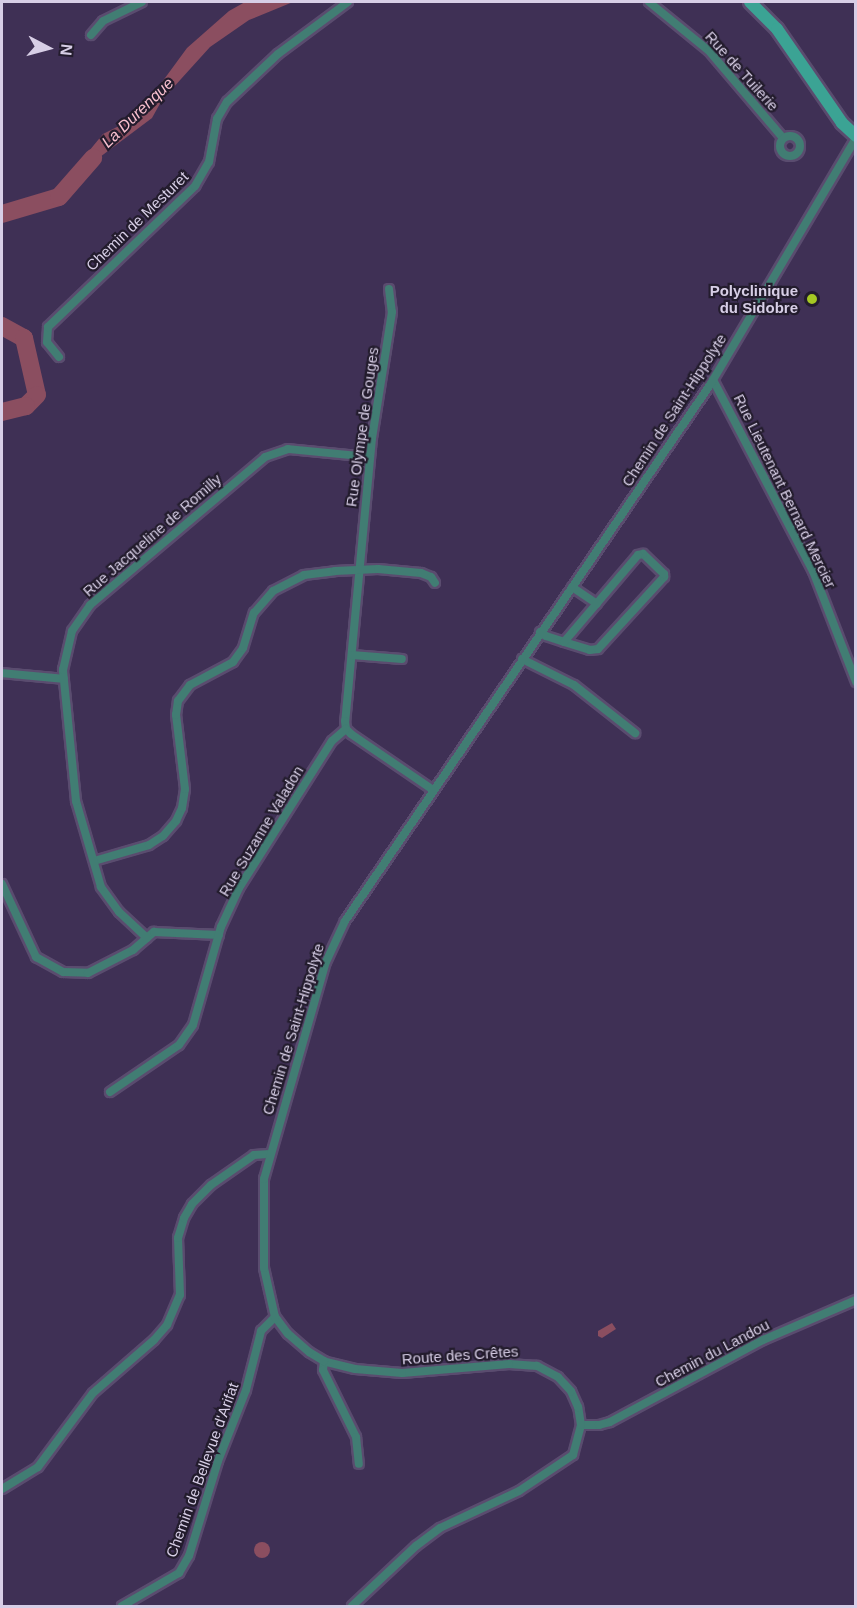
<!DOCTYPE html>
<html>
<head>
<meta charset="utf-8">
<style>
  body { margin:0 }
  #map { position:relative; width:857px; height:1608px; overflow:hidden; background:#3f3055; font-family:Helvetica,sans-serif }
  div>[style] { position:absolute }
  .water>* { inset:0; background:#8b4e60 }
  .round { border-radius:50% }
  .river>* { height:18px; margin:-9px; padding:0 9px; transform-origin:9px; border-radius:9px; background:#8b4e60 }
  .roads { filter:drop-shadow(2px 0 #5a4c6f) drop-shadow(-2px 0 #5a4c6f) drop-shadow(0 2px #5a4c6f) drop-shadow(0 -2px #5a4c6f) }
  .street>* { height:8px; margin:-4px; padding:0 4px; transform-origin:4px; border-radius:4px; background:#417d73 }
  .street>.ring { margin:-4px; padding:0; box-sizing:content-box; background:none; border:8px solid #417d73; border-radius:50% }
  .secondary>* { height:12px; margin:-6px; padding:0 6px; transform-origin:6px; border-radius:6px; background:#3ba394 }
  .dots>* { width:16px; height:16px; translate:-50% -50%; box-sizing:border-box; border:3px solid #231c2d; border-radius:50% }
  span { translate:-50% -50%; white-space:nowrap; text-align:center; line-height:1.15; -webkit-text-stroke:4.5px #231c2d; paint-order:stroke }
  .street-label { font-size:15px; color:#d7cee6 }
  .poi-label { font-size:15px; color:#d7cee6; font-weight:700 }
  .right { translate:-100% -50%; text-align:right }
  .water-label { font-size:16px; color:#f8bfce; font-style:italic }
  .frame { position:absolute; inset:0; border:3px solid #d7cee6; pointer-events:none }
  .north { position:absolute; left:18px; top:18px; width:60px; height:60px; -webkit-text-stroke:4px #231c2d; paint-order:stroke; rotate:96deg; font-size:16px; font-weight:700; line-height:24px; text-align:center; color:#d7cee6 }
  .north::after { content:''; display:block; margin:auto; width:21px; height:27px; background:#d7cee6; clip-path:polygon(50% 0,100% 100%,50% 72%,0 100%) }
</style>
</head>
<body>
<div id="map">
  <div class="water">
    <div style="clip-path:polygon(245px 2px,293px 2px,249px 20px,210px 47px,162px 100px,152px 118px,96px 160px,76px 181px,89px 151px,103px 134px,119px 126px,154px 93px,187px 48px,229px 11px)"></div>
    <div style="clip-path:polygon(612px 1323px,616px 1329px,602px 1338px,598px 1336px,598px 1331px)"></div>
    <div class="round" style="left:254px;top:1542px;width:16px;height:16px"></div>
  </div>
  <div class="river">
    <div style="left:2px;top:214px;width:59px;rotate:-16.6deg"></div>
    <div style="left:59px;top:197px;width:52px;rotate:-48.9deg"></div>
    <div style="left:2px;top:326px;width:25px;rotate:29deg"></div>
    <div style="left:24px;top:338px;width:58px;rotate:77.2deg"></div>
    <div style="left:37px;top:395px;width:16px;rotate:135deg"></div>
    <div style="left:26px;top:406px;width:25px;rotate:166deg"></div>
  </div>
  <div class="roads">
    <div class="street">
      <div style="left:649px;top:2px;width:77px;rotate:39.2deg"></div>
      <div style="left:709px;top:51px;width:114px;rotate:49.6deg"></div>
      <div style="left:91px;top:35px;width:18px;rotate:-49deg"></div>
      <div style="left:103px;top:21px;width:43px;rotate:-26deg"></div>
      <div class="ring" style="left:780px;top:136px;width:12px;height:12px"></div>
      <div style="left:389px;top:289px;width:23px;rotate:83deg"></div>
      <div style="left:392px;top:312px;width:128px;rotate:99deg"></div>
      <div style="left:372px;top:438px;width:284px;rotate:95.4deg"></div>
      <div style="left:345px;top:721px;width:8px;rotate:83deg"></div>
      <div style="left:346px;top:729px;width:7px;rotate:45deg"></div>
      <div style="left:351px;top:734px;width:99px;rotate:34.3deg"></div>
      <div style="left:59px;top:357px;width:19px;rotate:-129deg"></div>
      <div style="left:47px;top:342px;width:15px;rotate:-86deg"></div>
      <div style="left:48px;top:327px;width:204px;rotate:-43.8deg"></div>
      <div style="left:195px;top:186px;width:28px;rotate:-60deg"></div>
      <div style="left:209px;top:162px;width:44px;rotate:-79.5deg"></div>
      <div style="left:217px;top:119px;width:20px;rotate:-60deg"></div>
      <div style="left:227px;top:102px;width:70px;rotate:-43.3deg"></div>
      <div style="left:278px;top:54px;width:87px;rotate:-36.6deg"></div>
      <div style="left:713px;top:380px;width:216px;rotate:62.4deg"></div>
      <div style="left:813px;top:571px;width:119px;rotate:68.8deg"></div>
      <div style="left:572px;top:587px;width:30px;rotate:34deg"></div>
      <div style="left:540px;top:632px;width:7px;rotate:34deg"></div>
      <div style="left:546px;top:636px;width:19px;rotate:18deg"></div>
      <div style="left:564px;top:642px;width:27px;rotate:17deg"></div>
      <div style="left:590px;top:650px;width:8px;rotate:-7deg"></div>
      <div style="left:598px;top:649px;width:98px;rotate:-47.5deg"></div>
      <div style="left:664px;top:577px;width:3px;rotate:-90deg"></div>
      <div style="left:664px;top:574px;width:29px;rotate:-136deg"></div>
      <div style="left:643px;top:554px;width:5px;rotate:169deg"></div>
      <div style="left:638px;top:555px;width:114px;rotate:130.4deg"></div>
      <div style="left:352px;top:655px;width:50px;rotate:4.6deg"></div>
      <div style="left:522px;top:659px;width:58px;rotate:26.6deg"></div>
      <div style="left:574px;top:685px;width:78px;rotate:38.2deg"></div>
      <div style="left:2px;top:673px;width:62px;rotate:5.5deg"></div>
      <div style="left:94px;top:861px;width:57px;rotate:-16.2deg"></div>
      <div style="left:149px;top:845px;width:17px;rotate:-33deg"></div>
      <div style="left:163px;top:836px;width:20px;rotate:-49deg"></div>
      <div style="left:176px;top:821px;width:14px;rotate:-65deg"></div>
      <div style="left:182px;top:808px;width:19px;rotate:-81deg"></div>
      <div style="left:185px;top:789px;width:75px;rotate:-96.9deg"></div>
      <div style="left:176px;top:715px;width:14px;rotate:-82deg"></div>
      <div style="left:178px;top:701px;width:20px;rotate:-53deg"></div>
      <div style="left:190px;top:685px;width:49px;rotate:-28.1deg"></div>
      <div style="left:233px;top:662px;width:17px;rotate:-54deg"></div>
      <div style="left:243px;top:648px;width:37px;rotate:-73deg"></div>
      <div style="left:254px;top:613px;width:29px;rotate:-49deg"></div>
      <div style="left:273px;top:591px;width:35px;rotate:-27deg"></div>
      <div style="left:304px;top:575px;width:31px;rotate:-7deg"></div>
      <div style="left:335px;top:571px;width:43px;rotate:-2.7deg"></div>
      <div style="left:378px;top:569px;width:43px;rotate:5.3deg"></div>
      <div style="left:421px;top:573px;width:11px;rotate:22deg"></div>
      <div style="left:431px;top:577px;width:7px;rotate:56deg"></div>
      <div style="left:2px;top:884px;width:81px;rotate:65deg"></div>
      <div style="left:36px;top:957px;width:31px;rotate:29deg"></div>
      <div style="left:63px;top:972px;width:25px;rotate:2deg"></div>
      <div style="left:88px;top:973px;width:51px;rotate:-27.1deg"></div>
      <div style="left:133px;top:950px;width:28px;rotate:-41deg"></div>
      <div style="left:154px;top:932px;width:65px;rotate:2.6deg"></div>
      <div style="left:147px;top:938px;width:38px;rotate:-137deg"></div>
      <div style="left:119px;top:912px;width:31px;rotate:-126deg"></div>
      <div style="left:101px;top:887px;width:90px;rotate:-106.2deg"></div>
      <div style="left:76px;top:801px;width:132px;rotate:-95.7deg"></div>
      <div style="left:63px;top:670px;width:40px;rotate:-77deg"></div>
      <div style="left:72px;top:631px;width:32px;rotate:-55deg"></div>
      <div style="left:90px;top:605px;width:229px;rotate:-40.2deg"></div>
      <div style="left:265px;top:457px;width:24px;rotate:-19deg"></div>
      <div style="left:288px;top:449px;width:82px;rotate:5.6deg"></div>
      <div style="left:110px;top:1092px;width:83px;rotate:-34.3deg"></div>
      <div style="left:179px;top:1045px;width:24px;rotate:-55deg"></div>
      <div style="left:193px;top:1025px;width:102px;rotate:-74.1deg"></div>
      <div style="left:221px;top:927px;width:43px;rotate:-65.2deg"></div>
      <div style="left:239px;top:888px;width:174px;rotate:-57.7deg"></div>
      <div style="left:332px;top:741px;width:18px;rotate:-41deg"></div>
      <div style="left:324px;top:1361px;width:9px;rotate:96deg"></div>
      <div style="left:323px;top:1370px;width:75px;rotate:63.8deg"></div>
      <div style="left:356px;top:1437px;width:27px;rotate:84deg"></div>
      <div style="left:581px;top:1425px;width:18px"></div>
      <div style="left:599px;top:1425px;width:11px;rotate:-15deg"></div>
      <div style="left:610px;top:1422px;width:174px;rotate:-28.2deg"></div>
      <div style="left:763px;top:1340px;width:101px;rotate:-23.3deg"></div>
      <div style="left:2px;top:1489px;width:42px;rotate:-31.4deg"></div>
      <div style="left:38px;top:1467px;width:92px;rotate:-53.4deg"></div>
      <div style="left:93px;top:1393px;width:81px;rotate:-41deg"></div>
      <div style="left:154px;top:1340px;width:20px;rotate:-49deg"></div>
      <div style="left:167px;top:1325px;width:33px;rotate:-67deg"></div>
      <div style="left:180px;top:1295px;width:57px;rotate:-92deg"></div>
      <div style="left:178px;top:1238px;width:21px;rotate:-73deg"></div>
      <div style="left:184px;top:1218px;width:16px;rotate:-60deg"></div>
      <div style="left:192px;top:1204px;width:27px;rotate:-45deg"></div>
      <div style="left:211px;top:1185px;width:52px;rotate:-34.9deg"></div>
      <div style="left:254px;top:1155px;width:16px;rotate:-4deg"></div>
      <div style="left:122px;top:1606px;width:66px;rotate:-30.1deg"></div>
      <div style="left:179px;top:1573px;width:20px;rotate:-60deg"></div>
      <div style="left:189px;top:1556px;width:99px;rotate:-73deg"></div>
      <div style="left:218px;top:1461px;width:76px;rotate:-68.5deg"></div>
      <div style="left:246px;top:1390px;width:61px;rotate:-75.7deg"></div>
      <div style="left:261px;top:1331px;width:20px;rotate:-45deg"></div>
      <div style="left:352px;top:1606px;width:88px;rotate:-43.2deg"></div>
      <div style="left:416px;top:1546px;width:30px;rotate:-37deg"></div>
      <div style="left:440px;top:1528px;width:87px;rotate:-25.1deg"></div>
      <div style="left:519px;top:1491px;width:65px;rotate:-33.7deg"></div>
      <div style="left:573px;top:1455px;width:31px;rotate:-75deg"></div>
      <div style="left:581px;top:1425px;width:18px;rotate:-99deg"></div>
      <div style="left:578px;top:1407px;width:17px;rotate:-114deg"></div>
      <div style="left:571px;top:1391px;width:19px;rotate:-133deg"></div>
      <div style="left:558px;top:1377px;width:24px;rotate:-152deg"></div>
      <div style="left:537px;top:1366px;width:28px;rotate:-176deg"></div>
      <div style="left:509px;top:1364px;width:107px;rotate:175.2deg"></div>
      <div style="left:402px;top:1373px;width:47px;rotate:-175.1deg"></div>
      <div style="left:355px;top:1369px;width:32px;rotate:-166deg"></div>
      <div style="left:324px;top:1361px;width:17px;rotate:-149deg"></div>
      <div style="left:309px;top:1352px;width:28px;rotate:-139deg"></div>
      <div style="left:288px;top:1334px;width:21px;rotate:-127deg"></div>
      <div style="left:275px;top:1317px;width:50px;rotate:-102.7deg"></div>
      <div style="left:264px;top:1268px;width:89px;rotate:-90deg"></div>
      <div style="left:264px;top:1179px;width:226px;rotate:-74.1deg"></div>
      <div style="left:326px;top:962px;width:45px;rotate:-65.1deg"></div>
      <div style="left:345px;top:921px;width:648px;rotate:-55.75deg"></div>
      <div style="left:710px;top:385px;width:287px;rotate:-59.4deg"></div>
    </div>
    <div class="secondary">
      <div style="left:750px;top:2px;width:38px;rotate:45deg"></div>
      <div style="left:777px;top:29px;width:114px;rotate:55.3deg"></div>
      <div style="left:842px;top:123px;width:19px;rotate:43deg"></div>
    </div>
  </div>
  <div class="dots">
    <div style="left:812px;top:299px;background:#a5c823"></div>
  </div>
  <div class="street-label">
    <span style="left:742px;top:71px;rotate:48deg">Rue de Tuilerie</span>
    <span style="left:137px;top:221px;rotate:-44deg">Chemin de Mesturet</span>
    <span style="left:674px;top:410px;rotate:-57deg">Chemin de Saint-Hippolyte</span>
    <span style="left:362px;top:427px;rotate:-82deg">Rue Olympe de Gouges</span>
    <span style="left:785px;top:491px;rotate:64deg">Rue Lieutenant Bernard Mercier</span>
    <span style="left:152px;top:535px;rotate:-41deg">Rue Jacqueline de Romilly</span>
    <span style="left:261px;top:831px;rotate:-59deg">Rue Suzanne Valadon</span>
    <span style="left:293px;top:1029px;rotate:-73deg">Chemin de Saint-Hippolyte</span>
    <span style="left:712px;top:1353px;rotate:-28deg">Chemin du Landou</span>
    <span style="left:460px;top:1355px;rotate:-4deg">Route des Crêtes</span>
    <span style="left:202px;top:1470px;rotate:-70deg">Chemin de Bellevue d'Arifat</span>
  </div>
  <div class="poi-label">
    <span class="right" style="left:798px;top:299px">Polyclinique<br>du Sidobre</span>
  </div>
  <div class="water-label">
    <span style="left:138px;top:113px;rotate:-44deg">La Durenque</span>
  </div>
  <div class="frame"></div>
  <div class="north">N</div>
</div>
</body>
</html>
